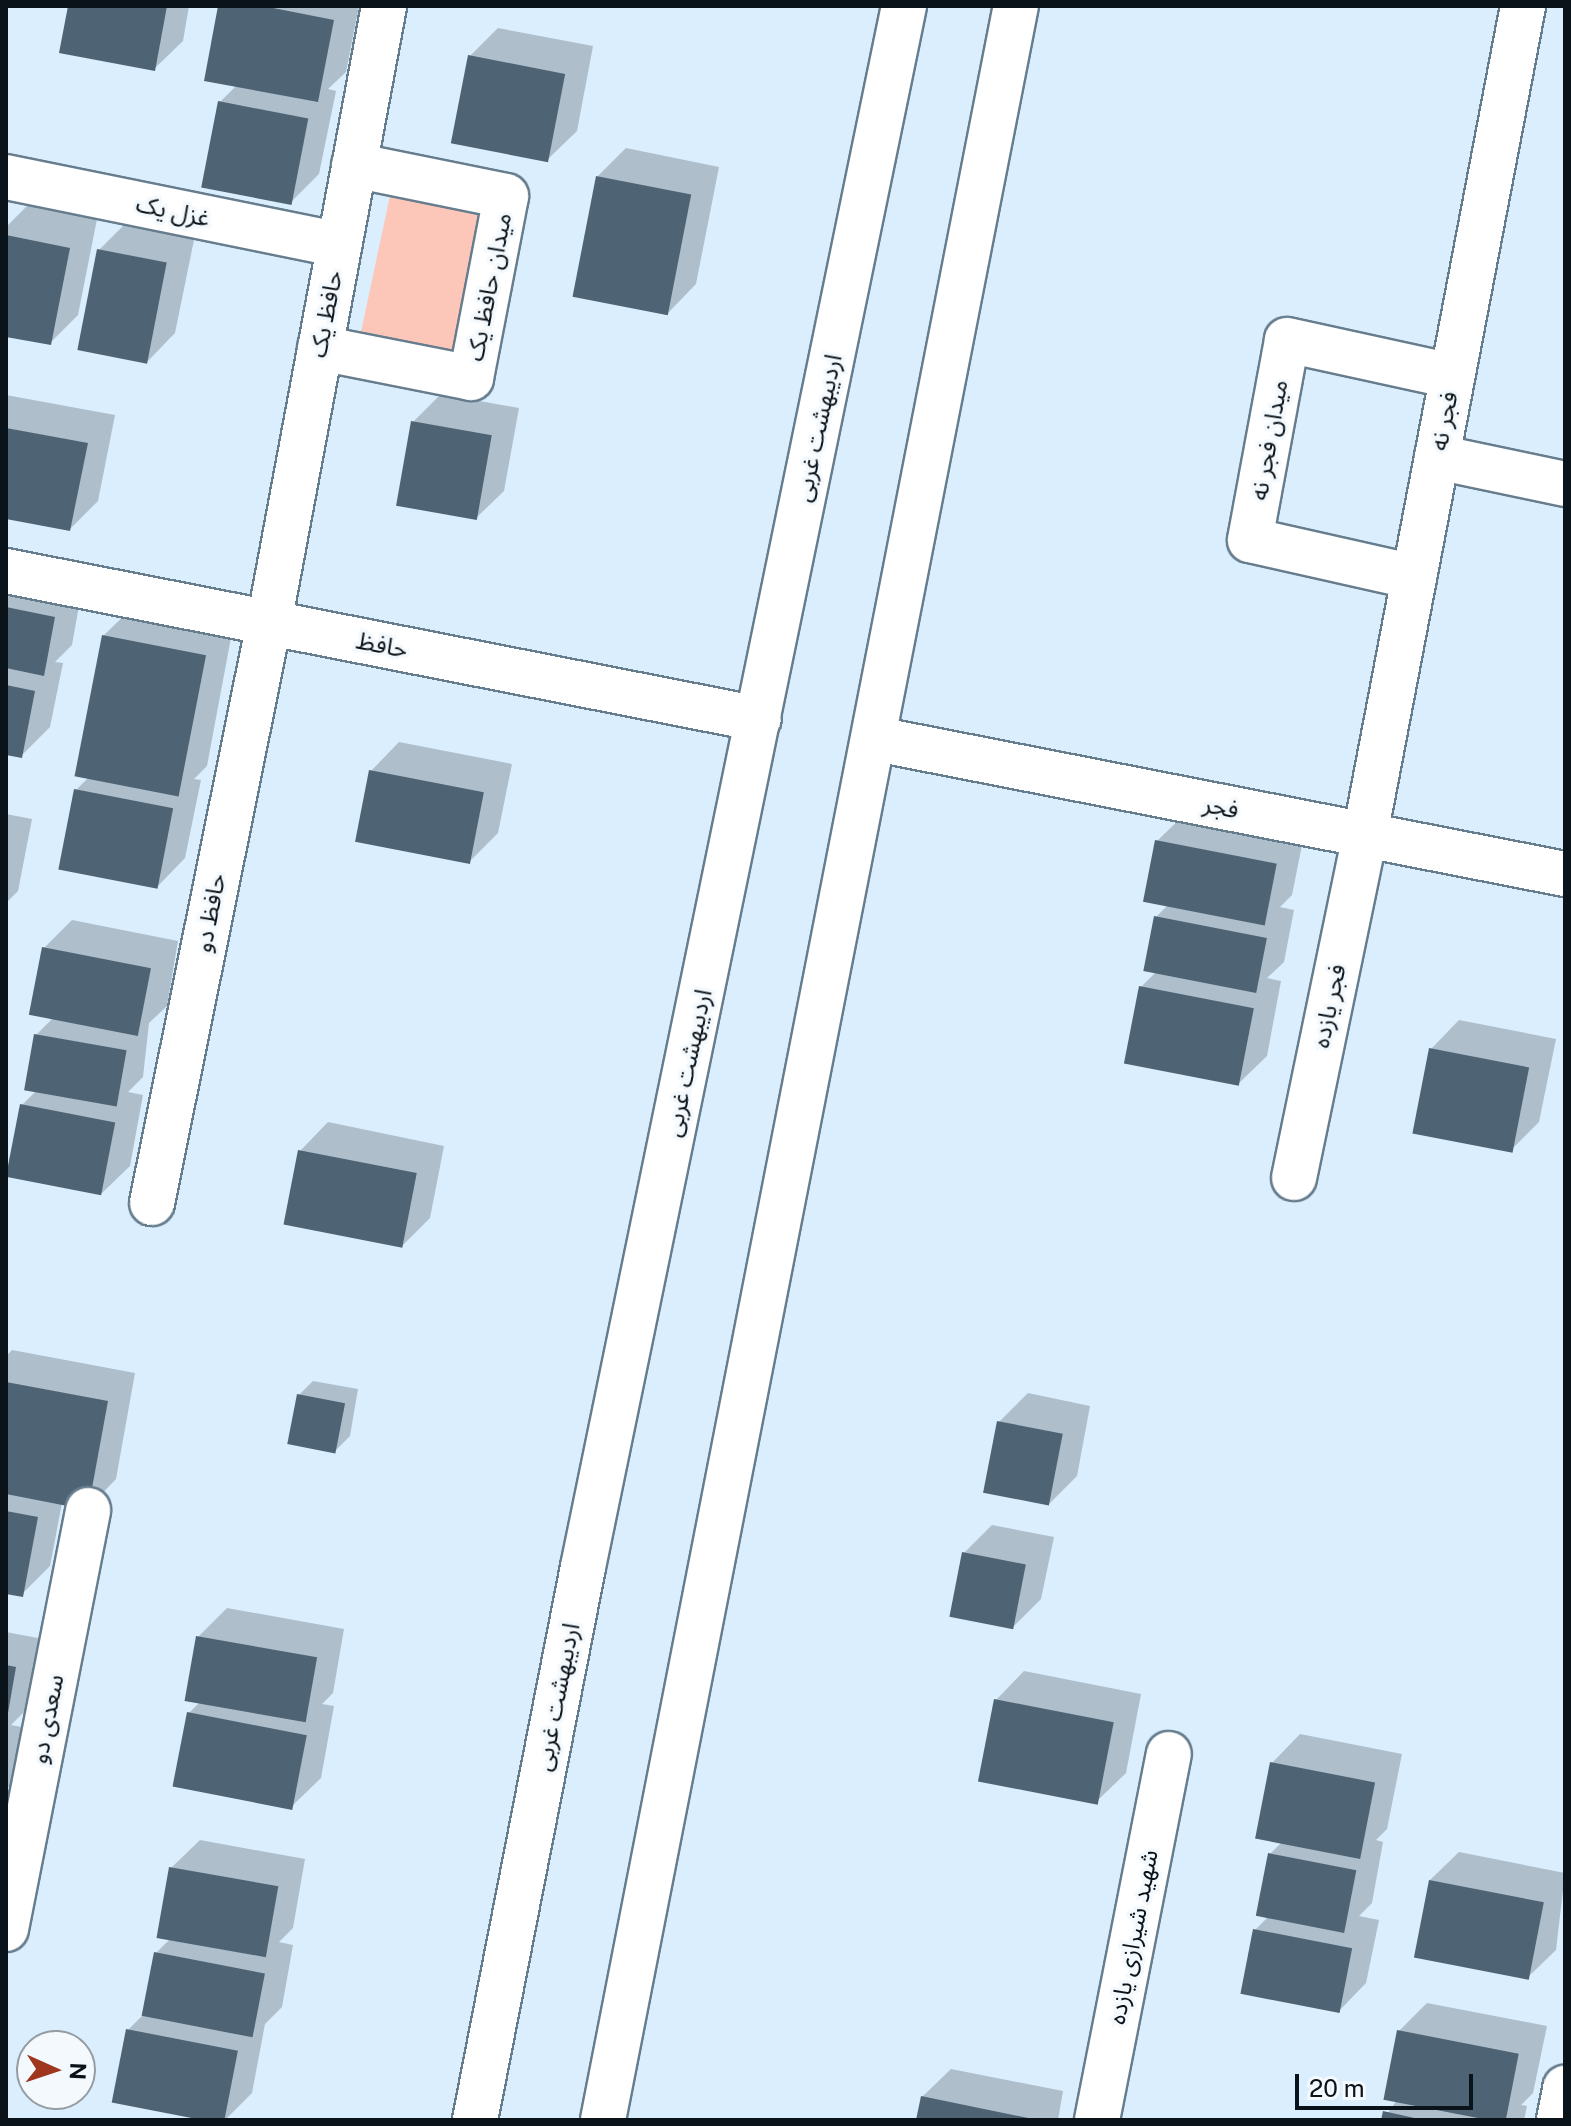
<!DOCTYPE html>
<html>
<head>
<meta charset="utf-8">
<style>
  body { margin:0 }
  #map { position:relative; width:1571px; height:2126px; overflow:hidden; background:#daeefe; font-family:"Public Sans","Noto Sans Arabic",sans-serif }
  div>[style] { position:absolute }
  .green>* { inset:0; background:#fcc6b9; transform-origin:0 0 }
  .shadow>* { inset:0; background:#0003 }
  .building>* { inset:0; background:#4e6475; transform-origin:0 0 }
  .roads { filter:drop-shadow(2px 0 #667d8e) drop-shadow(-2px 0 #667d8e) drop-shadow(0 2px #667d8e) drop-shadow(0 -2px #667d8e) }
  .street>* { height:44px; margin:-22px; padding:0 22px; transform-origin:22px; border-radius:22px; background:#fff }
  .secondary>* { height:44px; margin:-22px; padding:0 22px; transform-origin:22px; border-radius:22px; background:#fff }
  span { translate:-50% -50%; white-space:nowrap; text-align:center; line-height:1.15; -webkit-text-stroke:7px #f4f9fd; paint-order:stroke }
  .street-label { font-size:24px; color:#0a1319 }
  .frame { position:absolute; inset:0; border:8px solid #0a1319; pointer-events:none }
  .north { position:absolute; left:16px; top:2030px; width:80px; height:80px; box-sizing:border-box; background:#f4f9fd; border:2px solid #969da2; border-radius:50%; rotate:93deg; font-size:22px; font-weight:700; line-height:32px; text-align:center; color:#0a1319 }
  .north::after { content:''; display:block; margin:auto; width:28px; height:36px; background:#9f361e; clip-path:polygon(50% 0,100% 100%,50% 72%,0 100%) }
  .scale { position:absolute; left:1295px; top:2074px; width:178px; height:36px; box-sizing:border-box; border:4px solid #0a1319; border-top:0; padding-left:10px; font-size:24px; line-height:28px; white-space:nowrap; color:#0a1319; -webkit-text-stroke:6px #f4f9fd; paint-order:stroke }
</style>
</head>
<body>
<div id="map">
  <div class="green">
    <div style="left:391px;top:191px;width:100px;height:148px;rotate:12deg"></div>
  </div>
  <div class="shadow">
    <div style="clip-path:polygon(70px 6px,189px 6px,183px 41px,154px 69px)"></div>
    <div style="clip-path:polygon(220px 6px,359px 6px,346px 72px,328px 89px,336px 91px,319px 174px,290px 203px,220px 102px,237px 85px)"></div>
    <div style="clip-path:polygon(498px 28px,593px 46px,577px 131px,548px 159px,470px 56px)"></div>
    <div style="clip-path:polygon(626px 148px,719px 167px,696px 284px,668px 313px,598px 176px)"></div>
    <div style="clip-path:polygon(28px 205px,97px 219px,78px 315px,50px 343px,6px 335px,6px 227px)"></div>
    <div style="clip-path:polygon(127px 222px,195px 235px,175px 333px,147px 362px,99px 250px)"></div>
    <div style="clip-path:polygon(441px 394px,519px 408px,504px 491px,475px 519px,413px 422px)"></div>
    <div style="clip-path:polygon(6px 395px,115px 415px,98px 501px,70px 529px,6px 517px)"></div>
    <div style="clip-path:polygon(6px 574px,82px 589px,72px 645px,55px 662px,63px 663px,50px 727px,21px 756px,6px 753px)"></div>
    <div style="clip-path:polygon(132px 608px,233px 627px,207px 766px,194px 779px,201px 780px,185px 858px,157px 887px,76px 790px,89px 777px,103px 636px)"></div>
    <div style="clip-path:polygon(399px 742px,512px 764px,498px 833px,470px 861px,371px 771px)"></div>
    <div style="clip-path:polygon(1186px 813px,1304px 835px,1292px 895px,1280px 907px,1294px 910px,1284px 962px,1267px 978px,1281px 981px,1267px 1056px,1238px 1084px,1141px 987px,1157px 971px,1156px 917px,1168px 905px,1157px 841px)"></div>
    <div style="clip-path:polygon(6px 814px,32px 819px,18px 891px,6px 903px)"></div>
    <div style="clip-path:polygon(72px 920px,178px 941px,167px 1006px,149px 1023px,143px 1077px,128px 1092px,143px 1095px,130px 1166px,101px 1194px,22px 1105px,37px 1090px,36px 1035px,53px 1018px,44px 948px)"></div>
    <div style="clip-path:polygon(1459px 1020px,1556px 1039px,1539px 1122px,1511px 1150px,1431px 1049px)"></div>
    <div style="clip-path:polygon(328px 1122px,444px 1146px,430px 1218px,402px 1246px,300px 1151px)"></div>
    <div style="clip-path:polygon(12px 1350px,135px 1373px,116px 1479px,88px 1508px,62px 1503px,50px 1566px,22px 1594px,6px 1592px,6px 1356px)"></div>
    <div style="clip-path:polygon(313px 1381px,358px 1389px,350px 1436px,336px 1450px,299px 1395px)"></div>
    <div style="clip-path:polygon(1028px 1393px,1090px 1406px,1077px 1476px,1049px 1504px,999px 1422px)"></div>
    <div style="clip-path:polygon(992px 1525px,1054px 1537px,1041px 1599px,1013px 1627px,964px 1553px)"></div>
    <div style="clip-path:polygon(227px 1608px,344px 1629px,333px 1693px,322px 1704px,334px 1706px,321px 1778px,292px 1806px,189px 1713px,200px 1702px,198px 1637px)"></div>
    <div style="clip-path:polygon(6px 1632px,43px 1639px,31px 1705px,11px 1725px,22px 1727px,12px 1783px,6px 1790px)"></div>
    <div style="clip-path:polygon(1024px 1671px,1141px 1694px,1126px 1773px,1097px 1801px,996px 1700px)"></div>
    <div style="clip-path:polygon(1300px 1734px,1402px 1754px,1387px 1829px,1376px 1840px,1383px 1842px,1372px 1903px,1359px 1916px,1379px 1920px,1366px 1983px,1338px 2012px,1255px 1930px,1269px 1916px,1270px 1854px,1282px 1842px,1272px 1763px)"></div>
    <div style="clip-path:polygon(200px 1840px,305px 1859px,293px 1928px,279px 1942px,293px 1945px,282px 2007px,265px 2024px,252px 2093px,225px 2120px,115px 2102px,128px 2030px,144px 2014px,156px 1953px,170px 1939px,171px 1868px)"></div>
    <div style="clip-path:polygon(1459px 1852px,1565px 1873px,1556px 1950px,1527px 1978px,1430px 1880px)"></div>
    <div style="clip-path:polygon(1427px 2003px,1547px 2026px,1533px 2093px,1521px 2105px,1527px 2106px,1524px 2120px,1383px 2120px,1397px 2100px,1399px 2031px)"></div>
    <div style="clip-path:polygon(951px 2069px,1063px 2091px,1058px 2120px,918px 2120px,922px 2097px)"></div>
  </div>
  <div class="building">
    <div style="clip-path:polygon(68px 6px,167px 6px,155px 71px,59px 53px)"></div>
    <div style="clip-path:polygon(218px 6px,263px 6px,334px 20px,318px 102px,204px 81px)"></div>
    <div style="left:468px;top:55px;width:99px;height:90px;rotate:11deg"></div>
    <div style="left:218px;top:101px;width:92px;height:88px;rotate:11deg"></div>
    <div style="left:596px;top:176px;width:97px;height:123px;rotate:11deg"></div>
    <div style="clip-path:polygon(6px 235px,70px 248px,51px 345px,6px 337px)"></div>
    <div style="left:97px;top:249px;width:71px;height:103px;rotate:11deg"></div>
    <div style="left:411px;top:421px;width:82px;height:86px;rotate:10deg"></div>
    <div style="clip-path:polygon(6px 428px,88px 443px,70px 531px,6px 519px)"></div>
    <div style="clip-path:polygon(6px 607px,55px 617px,44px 676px,6px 668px)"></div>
    <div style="left:102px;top:635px;width:106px;height:144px;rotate:11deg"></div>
    <div style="clip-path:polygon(6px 685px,35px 691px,22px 758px,6px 755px)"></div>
    <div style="left:369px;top:770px;width:117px;height:73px;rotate:11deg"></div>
    <div style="left:74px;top:789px;width:101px;height:82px;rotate:11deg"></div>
    <div style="left:1155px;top:840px;width:124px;height:63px;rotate:11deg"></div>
    <div style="left:1154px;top:916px;width:115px;height:56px;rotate:11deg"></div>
    <div style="left:42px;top:947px;width:111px;height:69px;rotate:11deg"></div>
    <div style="left:1139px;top:986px;width:117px;height:79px;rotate:11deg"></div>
    <div style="left:34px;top:1034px;width:94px;height:57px;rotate:10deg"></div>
    <div style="left:1429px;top:1048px;width:102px;height:87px;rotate:11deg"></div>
    <div style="left:20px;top:1104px;width:97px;height:74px;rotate:11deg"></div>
    <div style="left:298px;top:1150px;width:121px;height:76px;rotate:11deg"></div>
    <div style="clip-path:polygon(6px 1382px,108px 1401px,88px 1510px,6px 1494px)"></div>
    <div style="left:297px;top:1394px;width:49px;height:51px;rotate:11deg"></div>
    <div style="left:997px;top:1421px;width:67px;height:73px;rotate:11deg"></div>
    <div style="clip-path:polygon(6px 1511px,38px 1517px,23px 1597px,6px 1594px)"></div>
    <div style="left:962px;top:1552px;width:65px;height:66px;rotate:11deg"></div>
    <div style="left:196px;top:1636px;width:123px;height:66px;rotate:10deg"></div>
    <div style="clip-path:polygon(6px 1665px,16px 1667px,8px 1713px,6px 1712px)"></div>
    <div style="left:994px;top:1699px;width:122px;height:84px;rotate:11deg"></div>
    <div style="left:187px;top:1712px;width:122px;height:76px;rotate:11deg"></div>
    <div style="left:1270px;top:1762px;width:107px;height:78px;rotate:11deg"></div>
    <div style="left:1268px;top:1853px;width:90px;height:64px;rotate:11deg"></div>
    <div style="left:169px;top:1867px;width:111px;height:72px;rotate:10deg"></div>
    <div style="left:1429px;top:1880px;width:117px;height:79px;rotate:11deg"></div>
    <div style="left:1253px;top:1929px;width:101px;height:66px;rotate:11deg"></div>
    <div style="left:154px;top:1952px;width:113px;height:65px;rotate:11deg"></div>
    <div style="left:126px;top:2029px;width:114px;height:75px;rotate:11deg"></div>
    <div style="left:1397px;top:2030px;width:124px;height:71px;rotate:11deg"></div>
    <div style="clip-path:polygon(921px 2096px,1033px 2119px,1033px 2120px,916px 2120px)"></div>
    <div style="clip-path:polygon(1383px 2111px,1419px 2119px,1419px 2120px,1381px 2120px)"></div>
  </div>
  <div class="roads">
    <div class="street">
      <div style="left:6px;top:177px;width:340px;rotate:11.5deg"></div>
      <div style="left:320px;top:348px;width:154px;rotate:11.2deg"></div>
      <div style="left:471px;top:378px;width:185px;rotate:-79.1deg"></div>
      <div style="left:506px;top:196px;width:155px;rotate:-168.5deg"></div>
      <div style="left:1437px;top:457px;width:131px;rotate:11.9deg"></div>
      <div style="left:1414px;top:577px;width:168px;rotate:-167.3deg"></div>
      <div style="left:1250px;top:540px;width:203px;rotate:-79.5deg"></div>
      <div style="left:1287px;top:340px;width:169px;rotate:12.3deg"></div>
      <div style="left:1294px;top:1178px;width:350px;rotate:-78.3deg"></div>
      <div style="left:1365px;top:835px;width:844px;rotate:-79.21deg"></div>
      <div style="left:152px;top:1203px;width:592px;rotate:-78.6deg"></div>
      <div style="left:269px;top:623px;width:628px;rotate:-79.44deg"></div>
      <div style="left:6px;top:1929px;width:427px;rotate:-78.9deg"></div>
      <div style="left:1097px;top:2120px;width:373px;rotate:-78.9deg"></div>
      <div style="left:1559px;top:2120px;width:33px;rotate:-79deg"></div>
    </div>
    <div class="secondary">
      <div style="left:6px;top:571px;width:767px;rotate:11.12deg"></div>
      <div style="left:876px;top:739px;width:702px;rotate:11.09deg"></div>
      <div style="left:475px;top:2120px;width:563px;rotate:-78.95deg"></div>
      <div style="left:583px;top:1567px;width:1594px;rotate:-78.38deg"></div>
      <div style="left:603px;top:2120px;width:2154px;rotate:-78.95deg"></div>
    </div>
  </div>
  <div class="street-label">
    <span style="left:173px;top:211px;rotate:12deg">غزل یک</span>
    <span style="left:489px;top:287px;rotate:-79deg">میدان حافظ یک</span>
    <span style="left:326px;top:314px;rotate:-79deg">حافظ یک</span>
    <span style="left:1444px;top:421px;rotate:-79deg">فجر نه</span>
    <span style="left:818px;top:428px;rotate:-78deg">اردیبهشت غربی</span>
    <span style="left:1269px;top:440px;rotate:-80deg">میدان فجر نه</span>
    <span style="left:382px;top:645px;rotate:11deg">حافظ</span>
    <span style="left:1221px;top:807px;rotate:11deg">فجر</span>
    <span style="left:210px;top:913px;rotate:-79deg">حافظ دو</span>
    <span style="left:1329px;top:1006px;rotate:-78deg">فجر یازده</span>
    <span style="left:688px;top:1063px;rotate:-78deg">اردیبهشت غربی</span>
    <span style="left:557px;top:1697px;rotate:-79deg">اردیبهشت غربی</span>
    <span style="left:47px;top:1719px;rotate:-79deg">سعدی دو</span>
    <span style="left:1133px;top:1937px;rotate:-79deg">شهید شیرازی یازده</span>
  </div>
  <div class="frame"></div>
  <div class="north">N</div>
  <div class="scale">20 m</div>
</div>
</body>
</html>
